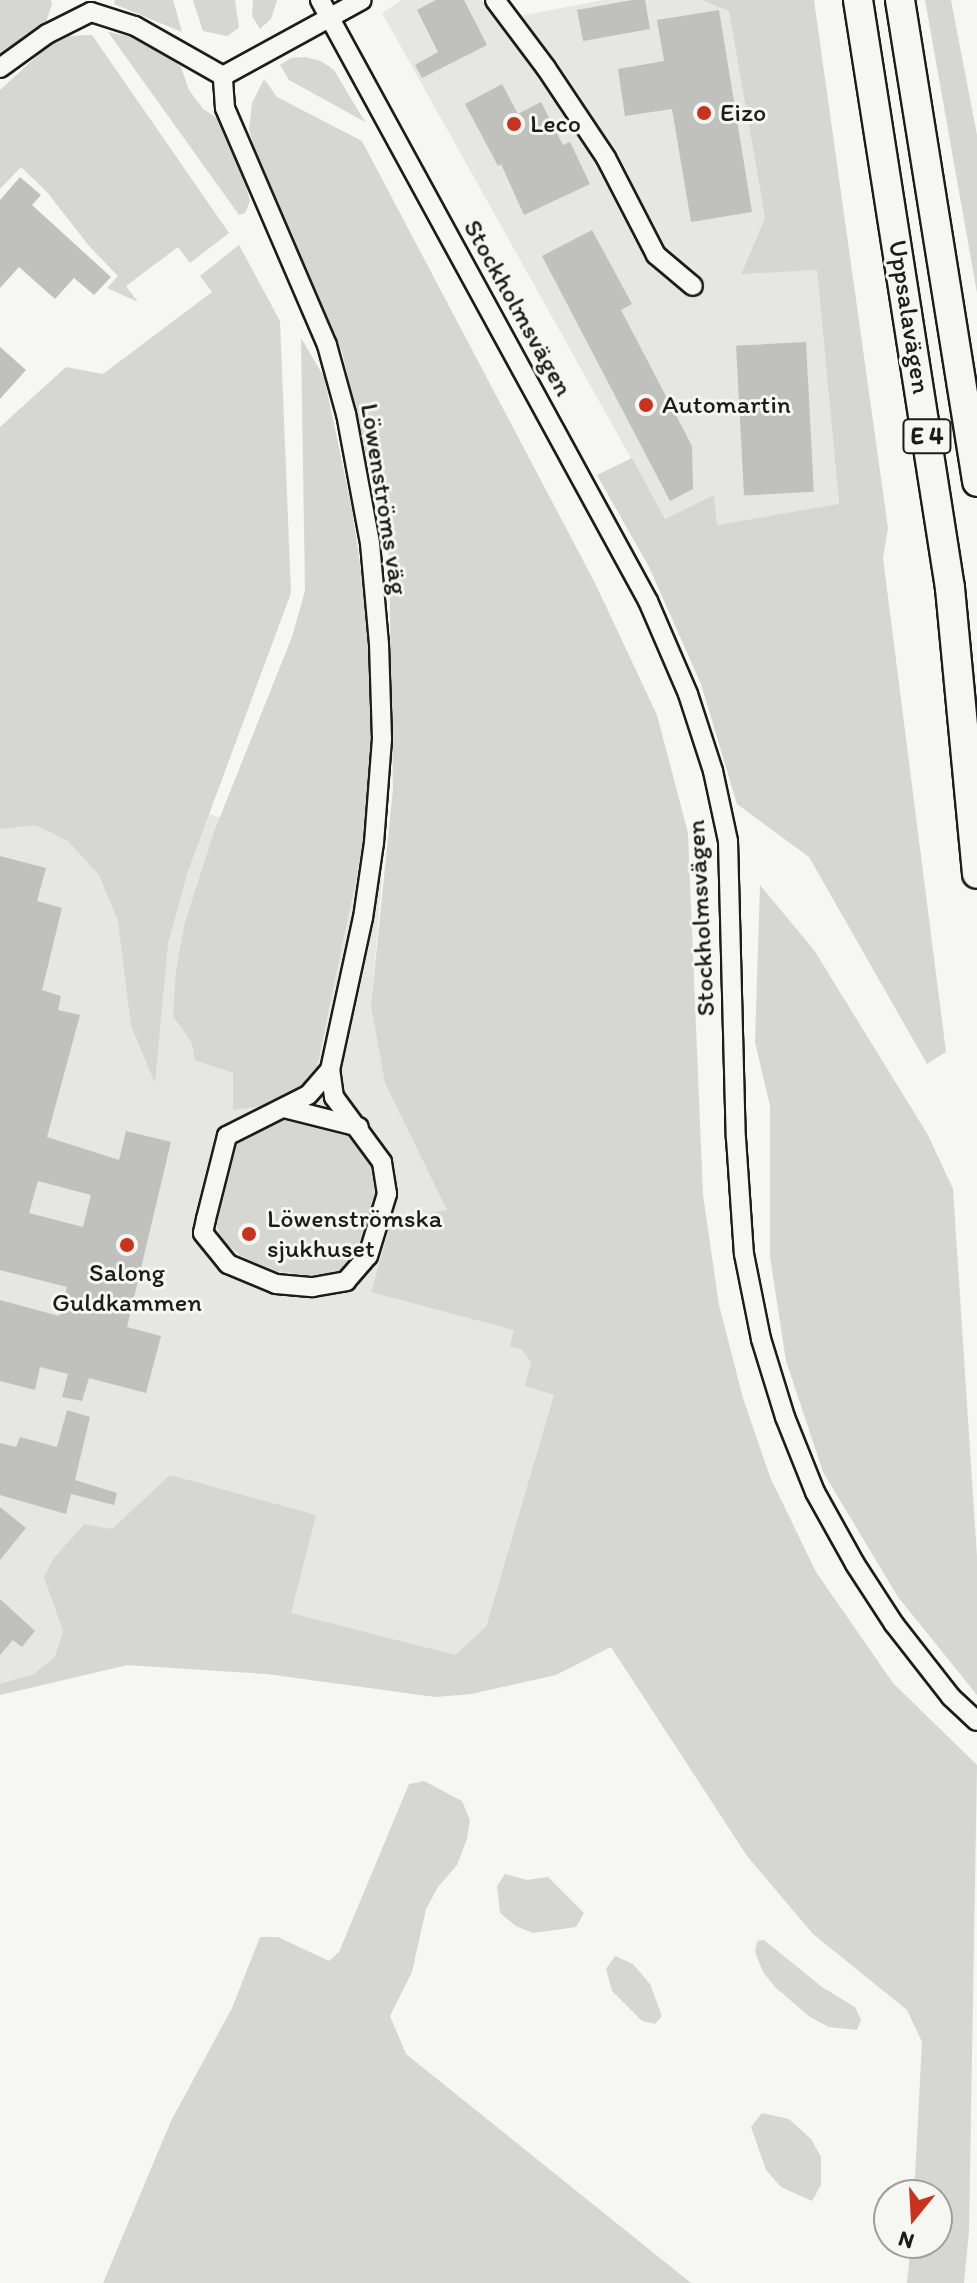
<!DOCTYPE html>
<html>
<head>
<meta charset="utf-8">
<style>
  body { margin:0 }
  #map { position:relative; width:977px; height:2283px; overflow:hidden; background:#f6f6f2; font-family:Itim,sans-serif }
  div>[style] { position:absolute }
  .built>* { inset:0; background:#e6e6e2 }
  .green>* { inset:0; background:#d6d6d2 }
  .building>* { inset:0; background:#c0c0bd; transform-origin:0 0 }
  .roads { filter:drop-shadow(2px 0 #1c1c1c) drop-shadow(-2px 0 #1c1c1c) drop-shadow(0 2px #1c1c1c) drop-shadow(0 -2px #1c1c1c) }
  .minor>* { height:18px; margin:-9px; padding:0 9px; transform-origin:9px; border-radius:9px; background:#f6f6f2 }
  .highway>* { height:28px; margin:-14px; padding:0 14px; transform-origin:14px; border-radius:14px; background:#f6f6f2 }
  .dots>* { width:22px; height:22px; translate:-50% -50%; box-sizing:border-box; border:4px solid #f6f6f2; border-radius:50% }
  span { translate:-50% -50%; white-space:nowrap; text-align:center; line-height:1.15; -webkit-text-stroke:6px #f6f6f2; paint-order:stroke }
  .shield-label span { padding:2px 6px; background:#f6f6f2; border:2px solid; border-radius:6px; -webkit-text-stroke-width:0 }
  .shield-label { font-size:24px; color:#1c1c1c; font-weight:700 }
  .poi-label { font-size:26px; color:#1c1c1c }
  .left { translate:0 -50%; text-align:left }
  .street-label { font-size:26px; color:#1c1c1c }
  .north { position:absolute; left:873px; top:2179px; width:80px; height:80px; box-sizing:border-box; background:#f6f6f2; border:2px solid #9f9f9c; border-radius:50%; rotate:198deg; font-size:22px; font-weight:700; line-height:32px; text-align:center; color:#1c1c1c }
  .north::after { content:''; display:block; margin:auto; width:28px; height:36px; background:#c8321e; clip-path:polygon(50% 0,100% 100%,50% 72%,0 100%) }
</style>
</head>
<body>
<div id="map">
  <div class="built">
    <div style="clip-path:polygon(402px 0,482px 0,499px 20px,603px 0,701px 0,729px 10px,765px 218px,741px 273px,817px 270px,839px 505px,717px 525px,714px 496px,665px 519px,382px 13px)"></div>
    <div style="clip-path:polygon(0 736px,382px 878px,371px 1005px,570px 1342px,486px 1627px,436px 1697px,267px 1674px,127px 1665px,0 1695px)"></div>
  </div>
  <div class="green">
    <div style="clip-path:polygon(0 0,51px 0,52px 4px,46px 22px,0 56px)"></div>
    <div style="clip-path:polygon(115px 0,173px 0,182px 32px,114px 4px)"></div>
    <div style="clip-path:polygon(193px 0,235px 0,239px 28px,227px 36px,203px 31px)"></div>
    <div style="clip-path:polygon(253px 0,277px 0,271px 19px,260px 29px,252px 16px)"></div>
    <div style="clip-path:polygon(701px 0,814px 0,888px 528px,883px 558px,946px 1052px,927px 1064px,809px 857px,737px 804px,701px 684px,649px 567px,597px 475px,632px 458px,665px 519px,714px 495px,717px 525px,839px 504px,817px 270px,741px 274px,765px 218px,729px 11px)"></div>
    <div style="clip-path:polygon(925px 0,951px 0,977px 135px,977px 293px)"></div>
    <div style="clip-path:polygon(108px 32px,132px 37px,164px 53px,181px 67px,189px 90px,203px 109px,219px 119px,235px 150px,250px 201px,245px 213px,239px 215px)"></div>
    <div style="clip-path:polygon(92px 35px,229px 233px,190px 263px,178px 247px,126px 286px,138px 302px,107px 288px,118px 276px,89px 246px,47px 192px,21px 167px,0 189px,0 90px,47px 47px,68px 36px)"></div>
    <div style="clip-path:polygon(305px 57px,321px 61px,334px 70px,365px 122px,289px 80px,280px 65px,291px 58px)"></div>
    <div style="clip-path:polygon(264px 79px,277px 97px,362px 141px,595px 583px,657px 715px,688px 833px,703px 1195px,719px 1305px,743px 1398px,770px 1477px,816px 1572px,893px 1683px,977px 1765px,969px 2231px,964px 2283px,907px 2283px,911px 2243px,937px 2243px,937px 2195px,914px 2195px,922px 2042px,907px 2010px,813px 1934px,747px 1856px,611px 1647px,556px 1675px,471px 1694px,436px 1697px,267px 1674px,127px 1665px,0 1695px,0 1684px,34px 1674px,55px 1657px,63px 1631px,44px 1577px,53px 1559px,84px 1524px,112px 1529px,170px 1475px,316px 1515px,291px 1613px,455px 1655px,486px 1627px,554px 1395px,525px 1386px,531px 1362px,522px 1350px,510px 1346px,514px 1330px,371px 1292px,392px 1219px,447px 1210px,385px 1083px,371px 1005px,393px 789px,389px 555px,342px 352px,255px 152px,249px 129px,252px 103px)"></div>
    <div style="clip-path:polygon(239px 245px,280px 321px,291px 593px,188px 871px,168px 943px,155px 1083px,131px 1026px,118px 921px,99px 875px,68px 841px,35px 825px,0 829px,0 427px,66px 367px,103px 374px,212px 292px,200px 276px)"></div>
    <div style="clip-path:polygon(301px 338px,324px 377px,352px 509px,367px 613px,372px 727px,364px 841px,317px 1066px,297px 1091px,263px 1106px,233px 1110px,233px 1073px,195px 1060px,192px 1043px,173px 1016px,176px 970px,185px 922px,214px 832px,292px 637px,305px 591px)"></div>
    <div style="clip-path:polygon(760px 885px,814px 950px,928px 1135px,953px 1189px,977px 1557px,977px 1695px,898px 1597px,823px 1472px,786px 1361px,770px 1257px,770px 1106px,755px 1042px)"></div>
    <div style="clip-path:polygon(281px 1116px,355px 1135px,373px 1161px,379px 1189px,361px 1253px,338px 1272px,308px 1275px,277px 1271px,245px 1258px,222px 1241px,215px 1220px,232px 1148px,252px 1128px)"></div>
    <div style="clip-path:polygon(424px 1781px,462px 1801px,470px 1820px,467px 1839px,457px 1865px,438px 1887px,426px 1909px,412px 1972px,390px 2016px,406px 2054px,691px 2283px,103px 2283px,171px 2121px,232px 2008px,260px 1937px,278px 1937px,329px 1961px,339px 1952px,409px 1784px)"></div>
    <div style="clip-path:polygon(505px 1874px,527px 1880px,548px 1877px,584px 1913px,576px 1927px,533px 1933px,516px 1926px,500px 1913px,497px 1886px)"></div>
    <div style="clip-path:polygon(764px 1940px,822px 1987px,855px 2007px,861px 2020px,857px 2030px,829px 2027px,810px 2017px,775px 1987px,763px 1972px,755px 1952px,757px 1941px)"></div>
    <div style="clip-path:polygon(615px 1956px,633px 1964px,650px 1984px,662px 2016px,655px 2024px,642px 2021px,612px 1991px,606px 1969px)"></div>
    <div style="clip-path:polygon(762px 2113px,789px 2119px,811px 2139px,821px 2157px,821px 2185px,812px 2201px,781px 2187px,766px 2170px,751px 2127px)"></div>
  </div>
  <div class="building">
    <div style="clip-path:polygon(436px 0,464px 0,487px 45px,422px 78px,415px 65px,438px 52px,417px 10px)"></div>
    <div style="clip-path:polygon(632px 0,645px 0,650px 29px,583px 41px,577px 10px)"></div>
    <div style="clip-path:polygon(719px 10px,752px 212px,691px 222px,672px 109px,625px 116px,618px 69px,664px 61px,657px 20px)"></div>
    <div style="clip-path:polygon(502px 84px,518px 114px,541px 102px,563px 145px,570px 142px,590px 184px,524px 215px,501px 164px,498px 166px,465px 104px)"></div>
    <div style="clip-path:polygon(20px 177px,41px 195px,32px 205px,111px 277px,94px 295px,74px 278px,55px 299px,19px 267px,0 288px,0 200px)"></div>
    <div style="clip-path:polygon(592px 230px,632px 304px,621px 310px,692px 446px,693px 489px,670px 501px,542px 256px)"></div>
    <div style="left:806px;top:342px;width:150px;height:70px;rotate:87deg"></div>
    <div style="clip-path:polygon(0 347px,26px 370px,0 399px)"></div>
    <div style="clip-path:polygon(evenodd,0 856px,46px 868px,37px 901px,62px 908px,42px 990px,61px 996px,58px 1010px,80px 1015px,47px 1137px,119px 1160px,126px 1131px,171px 1142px,127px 1327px,161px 1336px,146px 1393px,89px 1378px,82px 1401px,62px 1397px,68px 1374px,40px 1367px,35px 1390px,0 1381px,0 1300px,59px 1316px,67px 1287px,0 1270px,0 856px,38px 1181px,91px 1195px,83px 1227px,29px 1213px,38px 1181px)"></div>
    <div style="clip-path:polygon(67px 1410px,90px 1417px,75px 1480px,117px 1493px,114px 1505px,71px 1494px,66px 1514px,0 1495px,0 1443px,16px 1447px,20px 1437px,57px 1447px)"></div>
    <div style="clip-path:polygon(0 1507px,26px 1528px,0 1560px)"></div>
    <div style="clip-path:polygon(0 1599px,35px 1631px,22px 1647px,13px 1640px,0 1655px)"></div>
  </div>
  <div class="roads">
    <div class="minor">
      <div style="left:320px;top:0;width:685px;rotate:61.38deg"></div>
      <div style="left:648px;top:601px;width:101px;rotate:66.7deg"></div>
      <div style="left:688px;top:694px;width:81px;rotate:72deg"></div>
      <div style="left:713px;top:771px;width:72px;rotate:77.9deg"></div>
      <div style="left:728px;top:841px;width:297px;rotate:88.5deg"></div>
      <div style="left:736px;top:1138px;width:116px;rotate:86.1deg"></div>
      <div style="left:744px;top:1254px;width:87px;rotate:78.7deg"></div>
      <div style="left:761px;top:1339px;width:82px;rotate:72.9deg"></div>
      <div style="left:785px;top:1417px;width:81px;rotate:68.2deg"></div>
      <div style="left:815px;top:1492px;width:82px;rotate:60.9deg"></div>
      <div style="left:855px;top:1564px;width:72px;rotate:57deg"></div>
      <div style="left:894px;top:1624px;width:93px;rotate:52deg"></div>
      <div style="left:951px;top:1697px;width:35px;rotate:43deg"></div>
      <div style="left:495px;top:0;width:85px;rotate:53.1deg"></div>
      <div style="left:546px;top:68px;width:108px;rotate:56.3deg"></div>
      <div style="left:606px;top:158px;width:109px;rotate:62.7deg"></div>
      <div style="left:656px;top:255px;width:48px;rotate:40deg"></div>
      <div style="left:0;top:68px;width:58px;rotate:-35.9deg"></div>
      <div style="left:47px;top:34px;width:49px;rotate:-26.6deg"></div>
      <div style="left:91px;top:12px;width:46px;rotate:17.7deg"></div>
      <div style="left:135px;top:26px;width:101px;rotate:29.6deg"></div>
      <div style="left:330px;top:1070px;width:33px;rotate:131deg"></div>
      <div style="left:308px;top:1095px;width:91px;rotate:153.2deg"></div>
      <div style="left:227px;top:1136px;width:86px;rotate:104.2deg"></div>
      <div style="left:206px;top:1219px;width:14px;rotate:102deg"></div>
      <div style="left:203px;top:1233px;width:40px;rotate:51deg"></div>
      <div style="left:228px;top:1264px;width:52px;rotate:22.6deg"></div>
      <div style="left:276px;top:1284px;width:37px;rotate:5deg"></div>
      <div style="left:313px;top:1287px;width:34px;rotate:-10deg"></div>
      <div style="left:346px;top:1281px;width:33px;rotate:-49deg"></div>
      <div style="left:368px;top:1256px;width:65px;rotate:-73deg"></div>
      <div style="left:387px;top:1194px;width:32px;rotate:-99deg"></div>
      <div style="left:382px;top:1162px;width:81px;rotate:-126.4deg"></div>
      <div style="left:334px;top:1097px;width:27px;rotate:-98deg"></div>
      <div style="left:330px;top:1070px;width:156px;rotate:-77.8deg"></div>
      <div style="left:363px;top:918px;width:76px;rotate:-81.7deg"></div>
      <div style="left:374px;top:843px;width:104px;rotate:-85.6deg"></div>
      <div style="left:382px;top:739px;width:95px;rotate:-91.8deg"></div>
      <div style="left:379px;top:644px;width:101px;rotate:-95.1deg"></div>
      <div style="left:370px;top:543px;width:131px;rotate:-100.5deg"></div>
      <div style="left:346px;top:414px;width:72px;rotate:-105.4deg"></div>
      <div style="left:327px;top:345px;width:258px;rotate:-113.3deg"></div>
      <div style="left:225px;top:108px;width:32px;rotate:-94deg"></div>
      <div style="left:223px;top:76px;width:158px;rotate:-28.7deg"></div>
      <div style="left:284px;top:1108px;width:77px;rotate:14.2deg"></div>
    </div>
    <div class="highway">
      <div style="left:858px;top:0;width:595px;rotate:81.11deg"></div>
      <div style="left:950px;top:588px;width:287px;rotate:84.6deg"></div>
      <div style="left:900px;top:0;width:488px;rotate:80.9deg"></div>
    </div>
  </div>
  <div class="dots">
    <div style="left:704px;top:113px;background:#c8321e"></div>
    <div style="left:514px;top:124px;background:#c8321e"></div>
    <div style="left:646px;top:405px;background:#c8321e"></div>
    <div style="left:249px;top:1234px;background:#c8321e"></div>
    <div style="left:127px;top:1245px;background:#c8321e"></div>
  </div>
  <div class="shield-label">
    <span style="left:927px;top:436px">E 4</span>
  </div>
  <div class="poi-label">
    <span class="left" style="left:720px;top:113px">Eizo</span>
    <span class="left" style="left:530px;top:124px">Leco</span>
    <span class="left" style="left:662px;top:405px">Automartin</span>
    <span class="left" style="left:267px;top:1234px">Löwenströmska<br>sjukhuset</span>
    <span style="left:127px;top:1288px">Salong<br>Guldkammen</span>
  </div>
  <div class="street-label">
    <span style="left:518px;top:308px;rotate:61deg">Stockholmsvägen</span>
    <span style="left:909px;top:317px;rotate:81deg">Uppsalavägen</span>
    <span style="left:384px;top:499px;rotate:81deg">Löwenströms väg</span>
    <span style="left:701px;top:918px;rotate:-93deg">Stockholmsvägen</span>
  </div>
  <div class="north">N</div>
</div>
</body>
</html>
